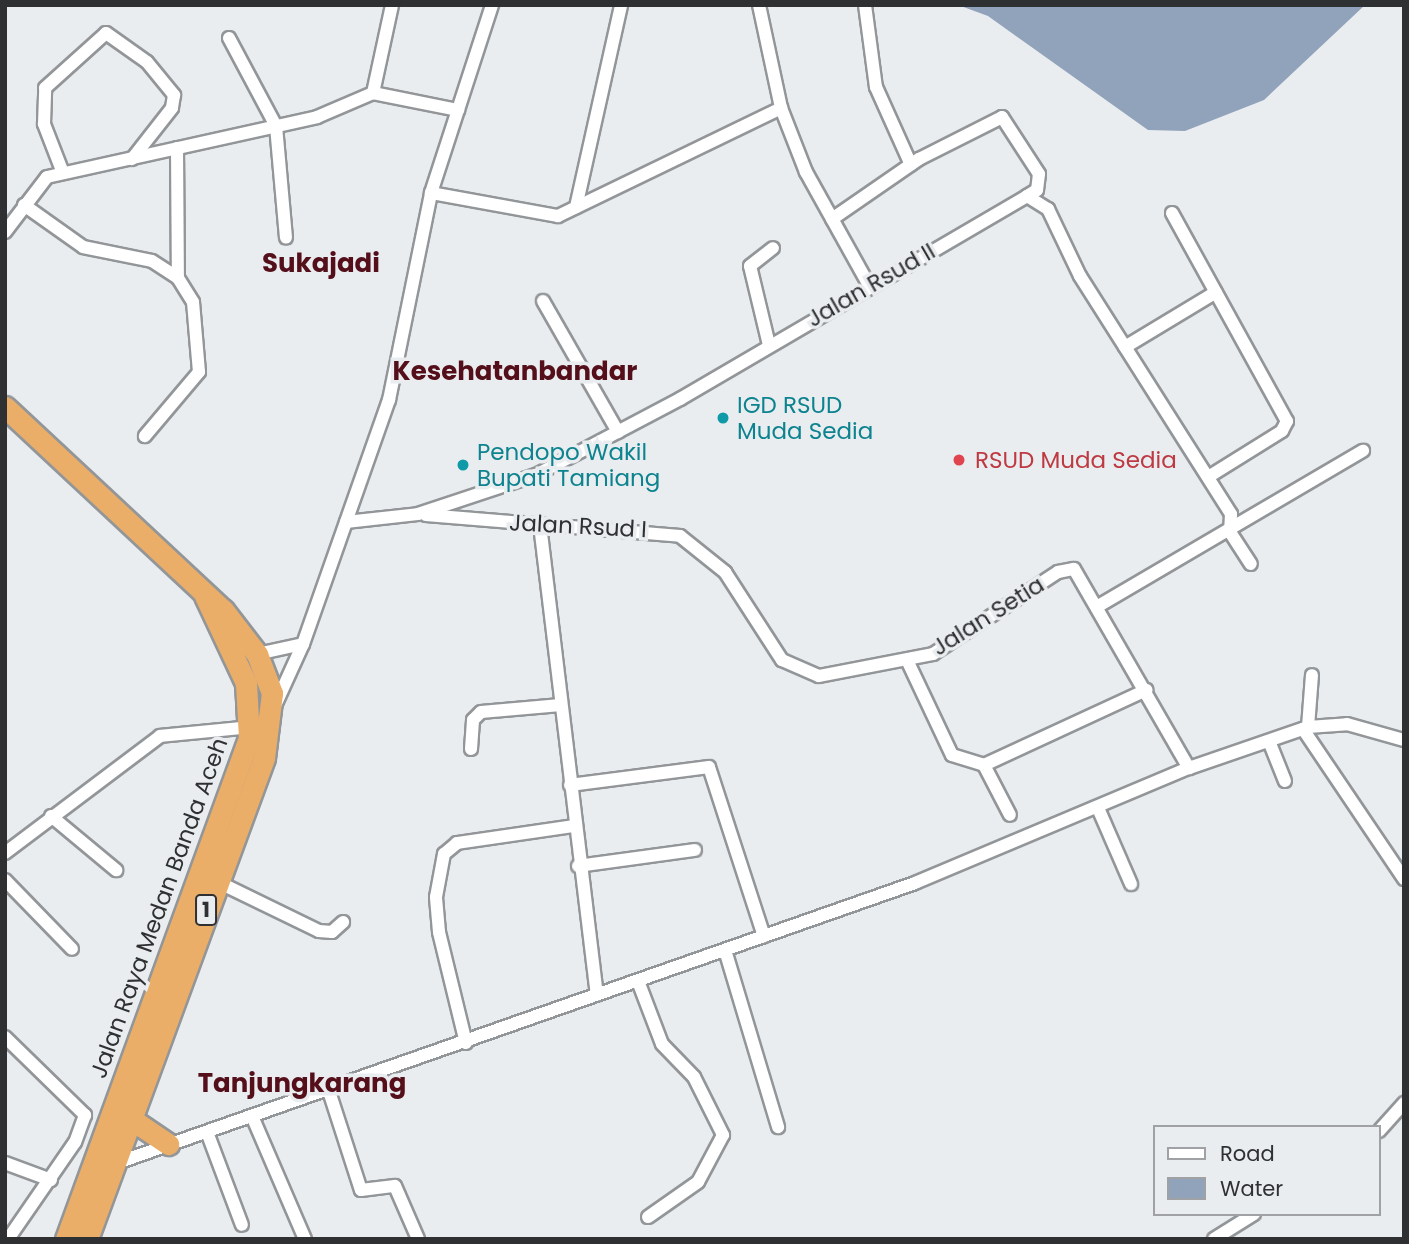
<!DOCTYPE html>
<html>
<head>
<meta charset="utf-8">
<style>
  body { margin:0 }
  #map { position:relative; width:1409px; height:1244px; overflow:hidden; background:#eaedf0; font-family:Poppins,sans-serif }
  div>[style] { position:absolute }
  .water>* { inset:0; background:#91a2bb }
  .roads { filter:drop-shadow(2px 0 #939699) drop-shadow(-2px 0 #939699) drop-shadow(0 2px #939699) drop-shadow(0 -2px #939699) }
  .minor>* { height:12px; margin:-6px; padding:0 6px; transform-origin:6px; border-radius:6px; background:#fff }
  .trunk>* { height:21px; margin:-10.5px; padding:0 10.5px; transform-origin:10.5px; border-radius:10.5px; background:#eaae68 }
  .dots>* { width:19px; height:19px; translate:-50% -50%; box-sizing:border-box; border:4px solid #eaedf0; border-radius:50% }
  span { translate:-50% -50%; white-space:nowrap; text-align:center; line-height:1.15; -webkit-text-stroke:7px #eaedf0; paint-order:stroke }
  .shield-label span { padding:2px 5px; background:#eaedf0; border:2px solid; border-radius:5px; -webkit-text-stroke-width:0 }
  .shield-label { font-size:21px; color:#2f3031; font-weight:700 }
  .street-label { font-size:23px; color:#2f3031 }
  .culture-label { font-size:23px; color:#0d838f }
  .left { translate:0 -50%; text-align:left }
  .health-label { font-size:23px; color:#be3a42 }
  .quarter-label { font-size:26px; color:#540f1b; font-weight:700 }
  .frame { position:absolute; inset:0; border:7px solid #2f3031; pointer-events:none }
  .legend { position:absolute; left:1153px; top:1125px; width:228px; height:91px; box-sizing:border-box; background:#eaedf0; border:2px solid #9fa1a4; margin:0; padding:9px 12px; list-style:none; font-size:21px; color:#2f3031 }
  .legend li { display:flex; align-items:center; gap:14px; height:35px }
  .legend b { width:35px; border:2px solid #9fa1a4 }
</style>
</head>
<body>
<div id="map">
  <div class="water">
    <div style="clip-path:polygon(958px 5px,1365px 5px,1264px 100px,1185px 131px,1148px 130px,988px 16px)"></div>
  </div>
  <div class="roads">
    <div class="minor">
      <div style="left:759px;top:5px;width:105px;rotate:77.9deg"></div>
      <div style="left:781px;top:108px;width:69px;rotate:68.7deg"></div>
      <div style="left:806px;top:172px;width:129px;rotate:60.9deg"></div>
      <div style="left:865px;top:5px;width:83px;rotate:82.4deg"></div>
      <div style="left:876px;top:87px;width:85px;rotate:65.8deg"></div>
      <div style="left:229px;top:38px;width:100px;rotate:61.9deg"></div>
      <div style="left:276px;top:126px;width:112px;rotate:84.9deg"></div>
      <div style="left:373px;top:93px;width:90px;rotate:-77.8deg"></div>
      <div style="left:177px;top:148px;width:130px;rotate:89.6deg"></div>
      <div style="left:63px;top:173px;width:53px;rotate:-111.2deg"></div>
      <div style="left:44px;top:124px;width:36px;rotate:-88deg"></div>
      <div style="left:45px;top:88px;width:82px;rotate:-42deg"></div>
      <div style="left:106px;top:33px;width:50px;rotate:35.3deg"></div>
      <div style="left:147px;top:62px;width:43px;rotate:50.7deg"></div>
      <div style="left:174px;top:95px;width:13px;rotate:99deg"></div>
      <div style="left:172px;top:108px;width:65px;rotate:128.1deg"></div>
      <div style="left:431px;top:193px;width:129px;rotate:10.3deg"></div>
      <div style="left:558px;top:216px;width:248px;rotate:-25.8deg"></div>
      <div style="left:24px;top:205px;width:72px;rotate:35.4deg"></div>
      <div style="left:83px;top:247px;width:70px;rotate:11.5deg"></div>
      <div style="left:152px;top:261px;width:31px;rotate:33deg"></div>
      <div style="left:178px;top:278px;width:28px;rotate:58deg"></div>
      <div style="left:193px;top:302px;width:70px;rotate:85.1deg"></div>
      <div style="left:199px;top:372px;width:84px;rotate:130.2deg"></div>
      <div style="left:576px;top:207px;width:207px;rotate:-77.4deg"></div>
      <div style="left:1172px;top:213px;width:238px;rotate:61.1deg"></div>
      <div style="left:1287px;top:421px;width:11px;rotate:117deg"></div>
      <div style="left:1282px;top:431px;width:87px;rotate:148.1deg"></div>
      <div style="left:832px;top:219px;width:106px;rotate:-34.6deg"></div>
      <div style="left:919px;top:159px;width:93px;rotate:-26.8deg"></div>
      <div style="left:1002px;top:117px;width:68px;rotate:57deg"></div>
      <div style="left:1039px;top:174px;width:16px;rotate:97deg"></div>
      <div style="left:1037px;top:190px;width:12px;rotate:149deg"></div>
      <div style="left:5px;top:232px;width:69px;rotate:-52.6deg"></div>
      <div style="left:47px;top:177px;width:277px;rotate:-12.5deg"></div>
      <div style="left:317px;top:117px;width:61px;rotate:-23.2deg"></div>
      <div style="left:373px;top:93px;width:87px;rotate:11.3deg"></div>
      <div style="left:543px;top:301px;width:151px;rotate:60.2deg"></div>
      <div style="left:769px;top:345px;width:81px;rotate:-103.5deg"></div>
      <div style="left:750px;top:266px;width:29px;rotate:-38deg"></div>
      <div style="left:1125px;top:347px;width:106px;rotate:-31.1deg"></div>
      <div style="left:426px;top:515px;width:255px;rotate:4.7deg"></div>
      <div style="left:680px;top:536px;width:58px;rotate:38.7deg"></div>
      <div style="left:725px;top:572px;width:105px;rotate:57.1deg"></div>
      <div style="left:782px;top:660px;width:40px;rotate:23.4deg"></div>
      <div style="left:819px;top:676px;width:116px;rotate:-10.9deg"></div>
      <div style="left:933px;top:654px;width:149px;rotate:-33.3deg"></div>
      <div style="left:1058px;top:572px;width:16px;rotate:-11deg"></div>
      <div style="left:1074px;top:569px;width:230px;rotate:60deg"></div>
      <div style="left:346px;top:522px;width:72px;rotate:-6.3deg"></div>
      <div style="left:418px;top:514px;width:124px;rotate:-18.3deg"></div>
      <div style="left:536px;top:475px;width:163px;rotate:-27.8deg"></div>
      <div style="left:680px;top:399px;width:402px;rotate:-30.3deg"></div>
      <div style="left:1027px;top:196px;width:25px;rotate:32deg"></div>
      <div style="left:1048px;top:209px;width:74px;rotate:64.5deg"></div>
      <div style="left:1080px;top:276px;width:282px;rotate:57.6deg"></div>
      <div style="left:1231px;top:514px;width:18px;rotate:93deg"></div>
      <div style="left:540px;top:525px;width:473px;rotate:83.1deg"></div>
      <div style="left:1230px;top:532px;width:38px;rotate:57deg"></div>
      <div style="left:1100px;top:605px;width:305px;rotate:-30.4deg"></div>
      <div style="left:257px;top:654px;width:47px;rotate:-12.3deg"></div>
      <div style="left:907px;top:660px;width:105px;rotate:64.7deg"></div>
      <div style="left:952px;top:755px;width:34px;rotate:17deg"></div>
      <div style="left:984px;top:765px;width:56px;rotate:62.5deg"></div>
      <div style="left:273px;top:710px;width:72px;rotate:-65.6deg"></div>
      <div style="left:303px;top:644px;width:259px;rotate:-70.6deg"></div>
      <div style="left:389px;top:400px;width:211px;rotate:-78.5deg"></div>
      <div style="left:431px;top:193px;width:198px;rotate:-72deg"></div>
      <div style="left:1308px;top:727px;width:52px;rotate:-85.6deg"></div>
      <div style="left:1303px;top:729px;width:181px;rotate:56deg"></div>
      <div style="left:1269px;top:741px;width:43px;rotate:68.2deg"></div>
      <div style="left:471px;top:749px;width:29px;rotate:-86deg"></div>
      <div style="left:473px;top:720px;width:11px;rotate:-45deg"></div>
      <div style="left:481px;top:712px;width:80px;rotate:-5deg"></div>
      <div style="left:984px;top:765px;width:179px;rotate:-24.8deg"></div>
      <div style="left:570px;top:785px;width:140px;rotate:-7.4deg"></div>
      <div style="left:709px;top:767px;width:178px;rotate:72deg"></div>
      <div style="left:1098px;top:808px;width:83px;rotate:66.5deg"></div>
      <div style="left:51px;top:816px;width:85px;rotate:39.7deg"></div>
      <div style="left:5px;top:853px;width:194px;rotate:-37deg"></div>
      <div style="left:160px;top:736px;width:91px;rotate:-5.6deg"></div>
      <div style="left:578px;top:866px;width:118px;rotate:-7.8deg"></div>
      <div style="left:5px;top:880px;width:96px;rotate:45.8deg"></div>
      <div style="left:216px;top:881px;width:114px;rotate:25.9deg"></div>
      <div style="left:319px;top:931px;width:13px;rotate:4deg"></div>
      <div style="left:332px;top:932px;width:15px;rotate:-42deg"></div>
      <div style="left:725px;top:950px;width:185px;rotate:73.3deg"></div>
      <div style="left:638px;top:981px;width:67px;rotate:69.1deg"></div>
      <div style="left:662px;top:1044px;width:46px;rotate:45.9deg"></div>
      <div style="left:694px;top:1077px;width:65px;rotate:63.4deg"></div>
      <div style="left:723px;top:1135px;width:53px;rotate:118deg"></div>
      <div style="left:698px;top:1182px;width:61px;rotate:145deg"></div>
      <div style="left:5px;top:1037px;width:112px;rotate:44.3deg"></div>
      <div style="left:85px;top:1115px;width:29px;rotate:110deg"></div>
      <div style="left:75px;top:1142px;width:118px;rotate:124.6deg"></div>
      <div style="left:466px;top:1043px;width:114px;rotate:-103.7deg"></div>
      <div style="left:439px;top:932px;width:35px;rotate:-95deg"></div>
      <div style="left:436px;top:897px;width:44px;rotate:-79.5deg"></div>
      <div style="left:444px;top:854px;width:17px;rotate:-40deg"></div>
      <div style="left:457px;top:843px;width:118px;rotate:-8.3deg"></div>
      <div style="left:328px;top:1088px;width:107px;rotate:72.1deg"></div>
      <div style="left:361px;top:1190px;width:34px;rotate:-7deg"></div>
      <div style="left:395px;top:1186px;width:58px;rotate:66.5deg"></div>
      <div style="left:252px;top:1116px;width:134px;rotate:66.7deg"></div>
      <div style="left:1379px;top:1131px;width:38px;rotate:-48deg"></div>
      <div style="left:207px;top:1132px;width:99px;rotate:69.4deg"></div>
      <div style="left:5px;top:1163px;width:49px;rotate:20.3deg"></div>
      <div style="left:114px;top:1164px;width:849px;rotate:-19.33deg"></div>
      <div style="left:915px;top:883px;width:297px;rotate:-22.8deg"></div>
      <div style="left:1189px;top:768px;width:126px;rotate:-19deg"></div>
      <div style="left:1308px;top:727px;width:39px;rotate:-4deg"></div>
      <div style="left:1347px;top:724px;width:59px;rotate:15.7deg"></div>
      <div style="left:1214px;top:1239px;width:47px;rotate:-32deg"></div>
    </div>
    <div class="trunk">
      <div style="left:5px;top:407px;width:298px;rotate:43deg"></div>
      <div style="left:223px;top:610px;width:56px;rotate:52.3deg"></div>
      <div style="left:257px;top:654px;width:42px;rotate:69deg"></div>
      <div style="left:272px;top:693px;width:65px;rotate:97deg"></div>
      <div style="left:264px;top:758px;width:513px;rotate:110.2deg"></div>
      <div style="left:131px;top:1119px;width:45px;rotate:34deg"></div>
      <div style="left:66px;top:1239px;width:533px;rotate:-69.93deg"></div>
      <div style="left:249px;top:738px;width:55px;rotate:-93.1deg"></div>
      <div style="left:246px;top:683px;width:96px;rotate:-115.2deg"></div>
    </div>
  </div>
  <div class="dots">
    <div style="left:723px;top:418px;background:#0f9aa8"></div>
    <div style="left:959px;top:460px;background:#e0444e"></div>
    <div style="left:463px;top:465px;background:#0f9aa8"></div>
  </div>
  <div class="shield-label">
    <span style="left:206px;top:910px">1</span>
  </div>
  <div class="street-label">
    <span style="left:871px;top:285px;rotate:-30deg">Jalan Rsud II</span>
    <span style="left:578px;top:526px;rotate:3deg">Jalan Rsud I</span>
    <span style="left:988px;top:616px;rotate:-32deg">Jalan Setia</span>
    <span style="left:159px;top:908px;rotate:-70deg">Jalan Raya Medan Banda Aceh</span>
  </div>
  <div class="culture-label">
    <span class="left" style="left:737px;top:418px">IGD RSUD<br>Muda Sedia</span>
    <span class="left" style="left:477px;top:465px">Pendopo Wakil<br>Bupati Tamiang</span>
  </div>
  <div class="health-label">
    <span class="left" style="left:975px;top:460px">RSUD Muda Sedia</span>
  </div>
  <div class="quarter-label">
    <span style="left:321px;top:264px">Sukajadi</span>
    <span style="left:515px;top:372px">Kesehatanbandar</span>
    <span style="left:302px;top:1084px">Tanjungkarang</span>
  </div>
  <div class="frame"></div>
  <ul class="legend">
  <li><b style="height:9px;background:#fff"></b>Road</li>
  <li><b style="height:19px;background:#91a2bb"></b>Water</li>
  </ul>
</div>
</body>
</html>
